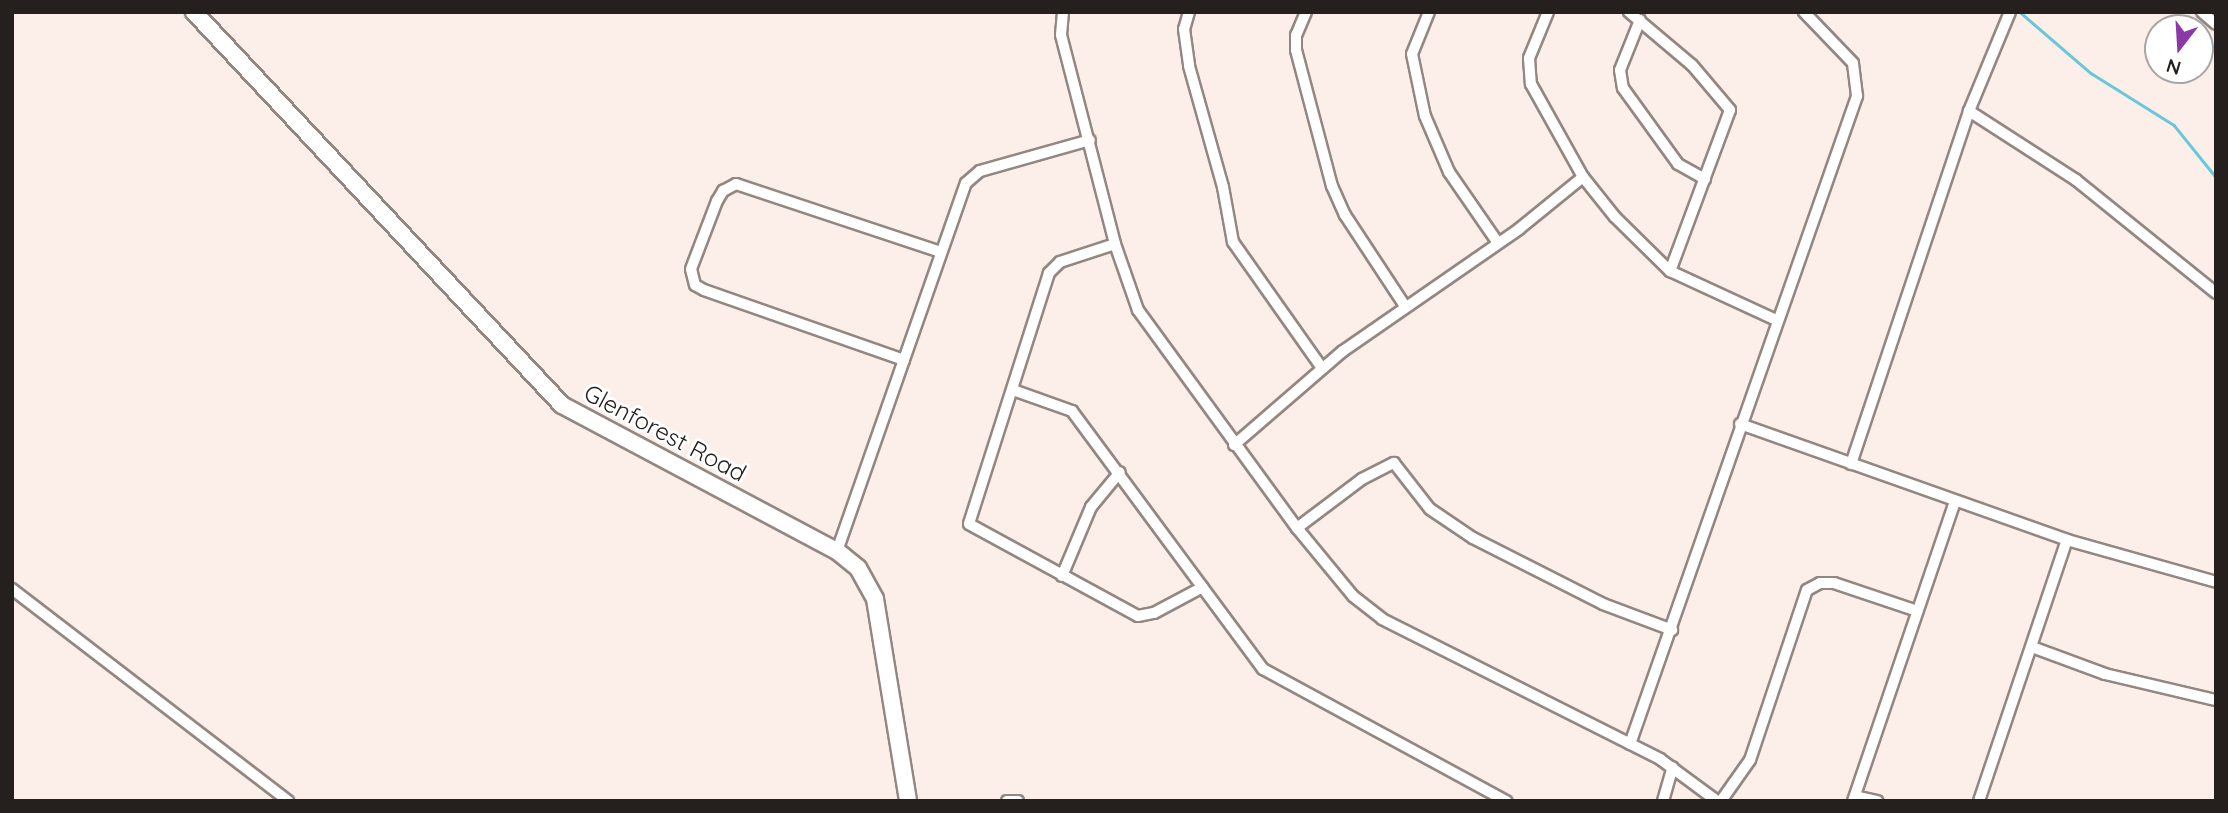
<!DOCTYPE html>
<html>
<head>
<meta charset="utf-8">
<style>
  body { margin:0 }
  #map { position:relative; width:2228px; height:813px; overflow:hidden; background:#fceee9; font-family:Quicksand,sans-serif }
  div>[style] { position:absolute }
  .stream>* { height:2.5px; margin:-1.25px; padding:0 1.25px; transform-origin:1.25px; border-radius:1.25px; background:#68c8d7 }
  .roads { filter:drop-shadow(2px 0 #938782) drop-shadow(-2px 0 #938782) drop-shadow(0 2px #938782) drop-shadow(0 -2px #938782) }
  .street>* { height:10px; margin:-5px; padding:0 5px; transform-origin:5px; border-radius:5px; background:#fff }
  .secondary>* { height:16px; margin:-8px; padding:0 8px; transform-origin:8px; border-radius:8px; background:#fff }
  span { translate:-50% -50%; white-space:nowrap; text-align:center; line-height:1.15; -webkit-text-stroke:6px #fff; paint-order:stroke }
  .street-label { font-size:24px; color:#25201e }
  .frame { position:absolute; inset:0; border:14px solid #25201e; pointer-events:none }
  .north { position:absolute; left:2144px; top:14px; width:70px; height:70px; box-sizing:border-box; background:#fff; border:2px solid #a8a6a5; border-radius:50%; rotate:197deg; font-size:19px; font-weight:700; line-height:28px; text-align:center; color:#25201e }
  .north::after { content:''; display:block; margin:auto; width:24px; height:32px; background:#8b39a8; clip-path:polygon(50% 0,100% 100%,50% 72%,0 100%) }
</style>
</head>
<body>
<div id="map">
  <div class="stream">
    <div style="left:2020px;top:12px;width:94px;rotate:40.7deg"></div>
    <div style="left:2091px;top:73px;width:98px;rotate:32.1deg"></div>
    <div style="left:2174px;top:125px;width:67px;rotate:51.1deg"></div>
  </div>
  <div class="roads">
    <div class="street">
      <div style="left:1063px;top:12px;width:23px;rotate:95deg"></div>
      <div style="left:1061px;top:35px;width:216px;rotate:75.5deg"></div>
      <div style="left:1115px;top:244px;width:70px;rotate:70.8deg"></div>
      <div style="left:1138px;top:310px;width:270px;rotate:53.9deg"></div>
      <div style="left:1297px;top:528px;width:88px;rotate:50.5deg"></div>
      <div style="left:1353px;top:596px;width:37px;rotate:38deg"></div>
      <div style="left:1382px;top:619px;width:311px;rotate:26.7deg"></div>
      <div style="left:1660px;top:759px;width:71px;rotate:36.4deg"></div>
      <div style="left:1189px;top:12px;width:18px;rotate:106deg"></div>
      <div style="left:1184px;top:29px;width:37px;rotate:82deg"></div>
      <div style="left:1189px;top:66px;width:126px;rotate:74.3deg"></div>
      <div style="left:1223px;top:187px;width:56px;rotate:79.7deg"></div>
      <div style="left:1233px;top:242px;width:154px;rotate:54.8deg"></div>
      <div style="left:1306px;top:12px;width:25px;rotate:113deg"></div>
      <div style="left:1296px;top:35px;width:15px;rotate:90deg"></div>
      <div style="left:1296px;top:50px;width:141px;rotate:75.2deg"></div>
      <div style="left:1332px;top:186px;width:32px;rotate:66deg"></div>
      <div style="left:1345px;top:215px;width:109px;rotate:56.6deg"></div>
      <div style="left:1429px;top:12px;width:45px;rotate:112deg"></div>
      <div style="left:1412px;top:54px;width:63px;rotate:78.2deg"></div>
      <div style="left:1425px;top:116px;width:61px;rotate:66.8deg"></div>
      <div style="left:1449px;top:172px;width:86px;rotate:55.4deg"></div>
      <div style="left:1548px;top:12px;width:50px;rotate:112.4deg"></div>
      <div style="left:1529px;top:58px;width:26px;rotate:86deg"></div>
      <div style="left:1531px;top:84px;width:107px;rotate:60.8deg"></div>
      <div style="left:1583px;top:177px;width:51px;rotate:51.3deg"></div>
      <div style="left:1615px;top:217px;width:77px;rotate:44.5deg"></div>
      <div style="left:1670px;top:271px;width:117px;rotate:24.8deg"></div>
      <div style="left:1629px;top:12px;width:82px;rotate:40.1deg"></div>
      <div style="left:1692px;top:65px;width:59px;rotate:49.8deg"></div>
      <div style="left:1730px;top:110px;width:172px;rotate:110.4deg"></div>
      <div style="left:2202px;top:12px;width:18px;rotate:41deg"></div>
      <div style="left:1640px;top:20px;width:54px;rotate:111.8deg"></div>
      <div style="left:1620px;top:70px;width:18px;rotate:81deg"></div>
      <div style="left:1623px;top:88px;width:94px;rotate:54.1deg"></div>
      <div style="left:1678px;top:164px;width:31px;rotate:29deg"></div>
      <div style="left:1969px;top:111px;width:127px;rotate:32.8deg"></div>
      <div style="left:2076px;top:180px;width:180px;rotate:38.9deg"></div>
      <div style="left:1115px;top:244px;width:58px;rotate:161.9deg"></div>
      <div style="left:1060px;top:262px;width:16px;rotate:135deg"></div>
      <div style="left:1049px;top:273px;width:263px;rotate:107.7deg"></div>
      <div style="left:969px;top:524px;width:192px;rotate:28.6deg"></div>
      <div style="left:1138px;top:616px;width:16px;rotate:-11deg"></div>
      <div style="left:1154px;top:613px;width:55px;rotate:-28deg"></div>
      <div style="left:904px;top:360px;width:212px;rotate:-160.7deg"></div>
      <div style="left:704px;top:290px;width:10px;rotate:-151deg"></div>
      <div style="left:695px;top:285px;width:16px;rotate:-104deg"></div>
      <div style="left:691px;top:269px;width:73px;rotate:-69.1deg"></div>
      <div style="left:717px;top:201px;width:12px;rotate:-59deg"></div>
      <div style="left:723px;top:191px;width:15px;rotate:-28deg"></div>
      <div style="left:736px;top:184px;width:215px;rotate:18.4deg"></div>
      <div style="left:1013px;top:390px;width:63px;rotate:19.6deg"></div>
      <div style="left:1072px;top:411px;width:321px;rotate:53.5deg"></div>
      <div style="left:1263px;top:669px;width:277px;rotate:28.5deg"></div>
      <div style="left:1740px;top:424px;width:347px;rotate:19.5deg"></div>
      <div style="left:2067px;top:540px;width:155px;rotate:15.7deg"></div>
      <div style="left:1234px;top:445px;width:144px;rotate:-40.8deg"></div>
      <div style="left:1343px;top:351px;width:214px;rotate:-34.7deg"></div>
      <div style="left:1519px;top:229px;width:82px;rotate:-39.1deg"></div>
      <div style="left:1851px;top:464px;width:372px;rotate:-71.5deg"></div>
      <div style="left:1969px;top:111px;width:107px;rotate:-67.5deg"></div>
      <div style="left:1297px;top:528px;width:81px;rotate:-37deg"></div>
      <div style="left:1362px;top:479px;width:36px;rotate:-27deg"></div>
      <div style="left:1394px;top:463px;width:58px;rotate:52deg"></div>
      <div style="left:1430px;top:509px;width:52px;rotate:34deg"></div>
      <div style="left:1473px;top:538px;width:146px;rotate:26.9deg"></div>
      <div style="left:1603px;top:604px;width:74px;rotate:20.6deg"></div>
      <div style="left:837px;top:551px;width:390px;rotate:-70.7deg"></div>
      <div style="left:966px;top:183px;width:18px;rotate:-41deg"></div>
      <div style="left:980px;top:171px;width:114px;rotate:-15.7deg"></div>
      <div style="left:1062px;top:576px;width:75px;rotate:-67.2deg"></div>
      <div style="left:1091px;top:507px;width:45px;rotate:-50.4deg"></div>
      <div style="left:12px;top:589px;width:348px;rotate:37.5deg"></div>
      <div style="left:2032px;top:647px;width:78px;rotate:20.3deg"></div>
      <div style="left:2105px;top:674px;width:114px;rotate:13.2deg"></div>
      <div style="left:1630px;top:744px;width:687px;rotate:-70.69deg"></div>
      <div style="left:1857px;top:96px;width:33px;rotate:-97deg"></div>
      <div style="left:1853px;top:63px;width:71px;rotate:-133.9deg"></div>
      <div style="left:1855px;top:796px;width:23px;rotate:13deg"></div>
      <div style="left:1007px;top:801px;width:11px"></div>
      <div style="left:1663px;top:801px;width:35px;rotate:-74deg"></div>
      <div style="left:1721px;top:801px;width:50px;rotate:-54.7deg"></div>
      <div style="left:1750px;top:760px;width:179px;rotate:-71.5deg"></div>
      <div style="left:1807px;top:590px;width:15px;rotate:-28deg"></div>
      <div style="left:1820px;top:583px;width:14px"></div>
      <div style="left:1834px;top:583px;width:88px;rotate:18.6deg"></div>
      <div style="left:1853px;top:801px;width:316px;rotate:-71.2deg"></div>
      <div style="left:1979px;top:801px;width:275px;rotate:-71.4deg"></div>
    </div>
    <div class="secondary">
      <div style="left:194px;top:12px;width:538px;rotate:46.88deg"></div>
      <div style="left:562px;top:405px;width:311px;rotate:28deg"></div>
      <div style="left:837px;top:551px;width:27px;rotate:39deg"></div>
      <div style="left:858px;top:568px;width:35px;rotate:61deg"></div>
      <div style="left:875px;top:599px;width:205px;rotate:80.7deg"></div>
    </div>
  </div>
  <div class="street-label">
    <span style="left:665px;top:433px;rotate:28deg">Glenforest Road</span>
  </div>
  <div class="frame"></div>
  <div class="north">N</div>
</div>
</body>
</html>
